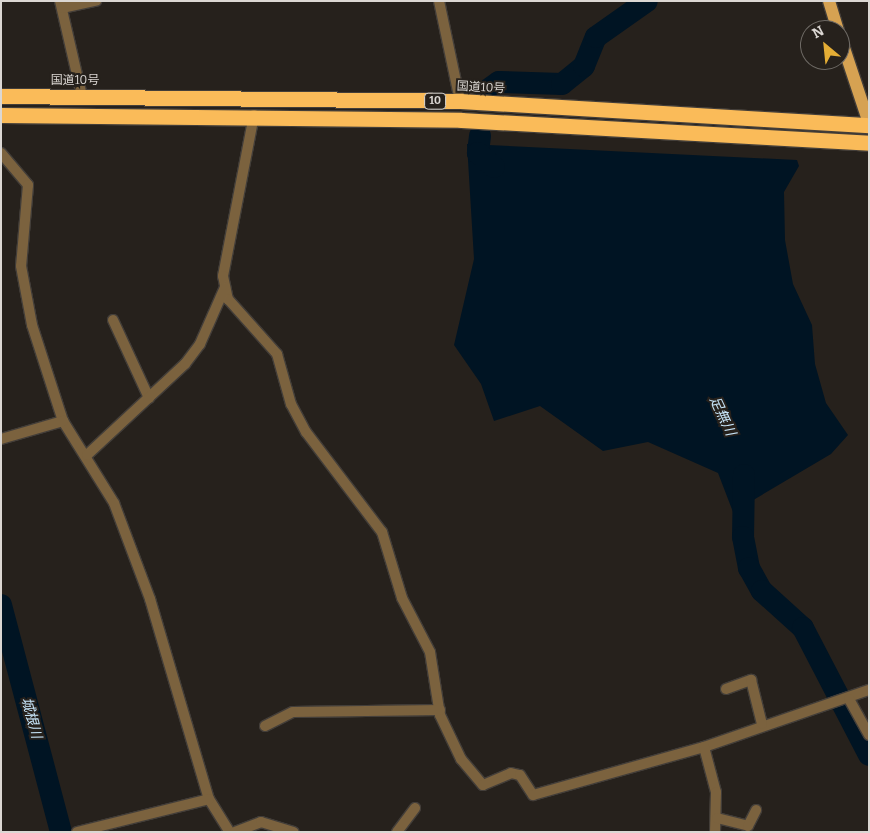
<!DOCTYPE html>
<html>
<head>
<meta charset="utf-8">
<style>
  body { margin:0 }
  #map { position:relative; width:870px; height:833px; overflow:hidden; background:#26211c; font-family:Bitter,"Noto Sans JP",serif }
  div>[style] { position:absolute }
  .water>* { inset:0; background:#001423 }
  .river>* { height:22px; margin:-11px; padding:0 11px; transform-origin:11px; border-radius:11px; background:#001423 }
  .roads { filter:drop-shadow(1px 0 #433e39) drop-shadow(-1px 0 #433e39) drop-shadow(0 1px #433e39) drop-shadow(0 -1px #433e39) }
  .street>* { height:10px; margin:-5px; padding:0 5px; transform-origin:5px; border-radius:5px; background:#7b623e }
  .primary>* { height:12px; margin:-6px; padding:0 6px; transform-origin:6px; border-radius:6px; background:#d6a252 }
  .highway>* { height:15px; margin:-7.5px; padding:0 7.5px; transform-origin:7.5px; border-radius:7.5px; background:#fabb59 }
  span { translate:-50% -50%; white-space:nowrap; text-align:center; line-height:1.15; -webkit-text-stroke:4px #26211c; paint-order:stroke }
  .shield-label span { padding:1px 4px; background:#26211c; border:1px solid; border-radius:4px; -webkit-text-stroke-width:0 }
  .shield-label { font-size:11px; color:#dbd7d3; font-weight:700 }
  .street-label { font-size:12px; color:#dbd7d3 }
  .water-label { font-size:14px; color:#c7e5f9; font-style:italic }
  .frame { position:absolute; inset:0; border:2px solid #dbd7d3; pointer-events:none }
  .north { position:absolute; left:800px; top:20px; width:50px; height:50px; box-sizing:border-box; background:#26211c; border:1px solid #6e6a65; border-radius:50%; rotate:332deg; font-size:14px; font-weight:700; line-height:20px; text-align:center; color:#dbd7d3 }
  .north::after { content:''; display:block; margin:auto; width:18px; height:22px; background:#e4ad35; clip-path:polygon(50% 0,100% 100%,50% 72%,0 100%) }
</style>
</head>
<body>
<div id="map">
  <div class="water">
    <div style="clip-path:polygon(467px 144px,797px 160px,799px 166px,784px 192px,785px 240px,793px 284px,812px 325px,815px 364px,826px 403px,848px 435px,831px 454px,733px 512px,718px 473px,648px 442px,603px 451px,540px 406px,494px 421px,481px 384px,454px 345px,474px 259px)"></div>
  </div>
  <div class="river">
    <div style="left:485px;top:92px;width:17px;rotate:-36deg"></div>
    <div style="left:499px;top:82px;width:63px;rotate:1.8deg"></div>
    <div style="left:562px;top:84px;width:28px;rotate:-39deg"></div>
    <div style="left:584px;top:66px;width:31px;rotate:-68deg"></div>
    <div style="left:596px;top:37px;width:62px;rotate:-35.2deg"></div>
    <div style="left:480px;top:136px;width:17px;rotate:97deg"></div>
    <div style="left:478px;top:153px;width:21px;rotate:41deg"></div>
    <div style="left:744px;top:475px;width:62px;rotate:90.9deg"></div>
    <div style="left:743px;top:537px;width:32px;rotate:79deg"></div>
    <div style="left:749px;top:568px;width:26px;rotate:61deg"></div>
    <div style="left:762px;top:591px;width:55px;rotate:42.1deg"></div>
    <div style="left:803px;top:628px;width:143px;rotate:62.5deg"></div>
    <div style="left:1px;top:605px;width:235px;rotate:75.2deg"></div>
  </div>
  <div class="roads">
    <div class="street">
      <div style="left:60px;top:1px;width:98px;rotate:77deg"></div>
      <div style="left:439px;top:1px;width:102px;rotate:78.1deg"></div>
      <div style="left:62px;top:8px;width:35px;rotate:-12deg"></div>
      <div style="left:254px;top:115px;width:164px;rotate:100.9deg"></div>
      <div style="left:223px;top:276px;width:24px;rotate:78deg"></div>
      <div style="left:228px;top:299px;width:74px;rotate:48.3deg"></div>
      <div style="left:277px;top:354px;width:52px;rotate:74.4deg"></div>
      <div style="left:291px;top:404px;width:32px;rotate:62deg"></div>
      <div style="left:306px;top:432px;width:126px;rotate:52.8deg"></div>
      <div style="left:382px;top:532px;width:69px;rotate:73.1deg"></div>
      <div style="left:402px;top:598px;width:61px;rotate:62.6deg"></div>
      <div style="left:430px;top:652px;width:64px;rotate:81deg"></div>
      <div style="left:440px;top:715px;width:49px;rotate:64.5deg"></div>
      <div style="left:461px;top:759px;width:34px;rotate:50deg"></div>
      <div style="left:483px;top:785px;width:30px;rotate:-23deg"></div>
      <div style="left:511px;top:773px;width:9px;rotate:13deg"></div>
      <div style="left:520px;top:775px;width:24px;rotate:57deg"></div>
      <div style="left:533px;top:795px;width:178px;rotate:-15.7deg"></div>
      <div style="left:704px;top:747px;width:175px;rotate:-19.1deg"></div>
      <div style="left:1px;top:153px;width:42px;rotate:49.8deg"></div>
      <div style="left:28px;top:185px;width:81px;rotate:94.9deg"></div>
      <div style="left:21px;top:266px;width:60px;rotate:79.4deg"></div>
      <div style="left:32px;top:325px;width:101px;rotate:72.1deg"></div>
      <div style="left:63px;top:421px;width:97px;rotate:58.1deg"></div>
      <div style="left:114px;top:503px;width:103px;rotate:69.4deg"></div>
      <div style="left:150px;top:599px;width:209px;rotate:73.6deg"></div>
      <div style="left:209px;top:799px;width:39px;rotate:58deg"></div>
      <div style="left:113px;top:320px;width:86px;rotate:65.2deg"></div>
      <div style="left:1px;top:439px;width:65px;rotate:-16.2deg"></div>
      <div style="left:87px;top:455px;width:134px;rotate:-42.9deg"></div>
      <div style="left:185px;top:364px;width:25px;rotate:-53deg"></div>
      <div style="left:200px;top:344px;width:62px;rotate:-66.3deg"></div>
      <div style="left:726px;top:689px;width:27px;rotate:-20deg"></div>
      <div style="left:751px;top:680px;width:45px;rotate:76deg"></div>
      <div style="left:849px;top:699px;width:41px;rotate:60.9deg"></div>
      <div style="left:265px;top:726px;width:31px;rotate:-27deg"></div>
      <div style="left:293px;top:712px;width:147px;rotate:-0.8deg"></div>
      <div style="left:704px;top:747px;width:47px;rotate:75.1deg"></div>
      <div style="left:716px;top:792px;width:40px;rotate:91.4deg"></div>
      <div style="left:717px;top:818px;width:32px;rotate:14deg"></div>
      <div style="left:748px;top:826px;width:18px;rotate:-63deg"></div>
      <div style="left:77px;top:832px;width:136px;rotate:-14deg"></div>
      <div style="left:235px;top:832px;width:28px;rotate:-21deg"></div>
      <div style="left:261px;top:822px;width:34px;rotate:17deg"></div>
      <div style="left:397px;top:832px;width:30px;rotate:-53deg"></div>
    </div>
    <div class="primary">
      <div style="left:829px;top:1px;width:30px;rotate:73deg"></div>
      <div style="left:840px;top:36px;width:92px;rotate:71.6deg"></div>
    </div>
    <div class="highway">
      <div style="left:1px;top:96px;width:459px;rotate:0.6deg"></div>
      <div style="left:460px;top:101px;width:410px;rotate:3.4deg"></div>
      <div style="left:1px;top:115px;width:460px;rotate:0.6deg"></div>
      <div style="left:461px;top:120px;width:409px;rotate:3.2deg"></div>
    </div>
  </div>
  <div class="shield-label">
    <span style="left:435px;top:101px">10</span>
  </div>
  <div class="street-label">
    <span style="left:75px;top:81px">国道10号</span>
    <span style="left:481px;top:88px;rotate:3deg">国道10号</span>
  </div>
  <div class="water-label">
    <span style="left:722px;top:416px;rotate:65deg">足無川</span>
    <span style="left:31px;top:718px;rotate:75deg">城根川</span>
  </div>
  <div class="frame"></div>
  <div class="north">N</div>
</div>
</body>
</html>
